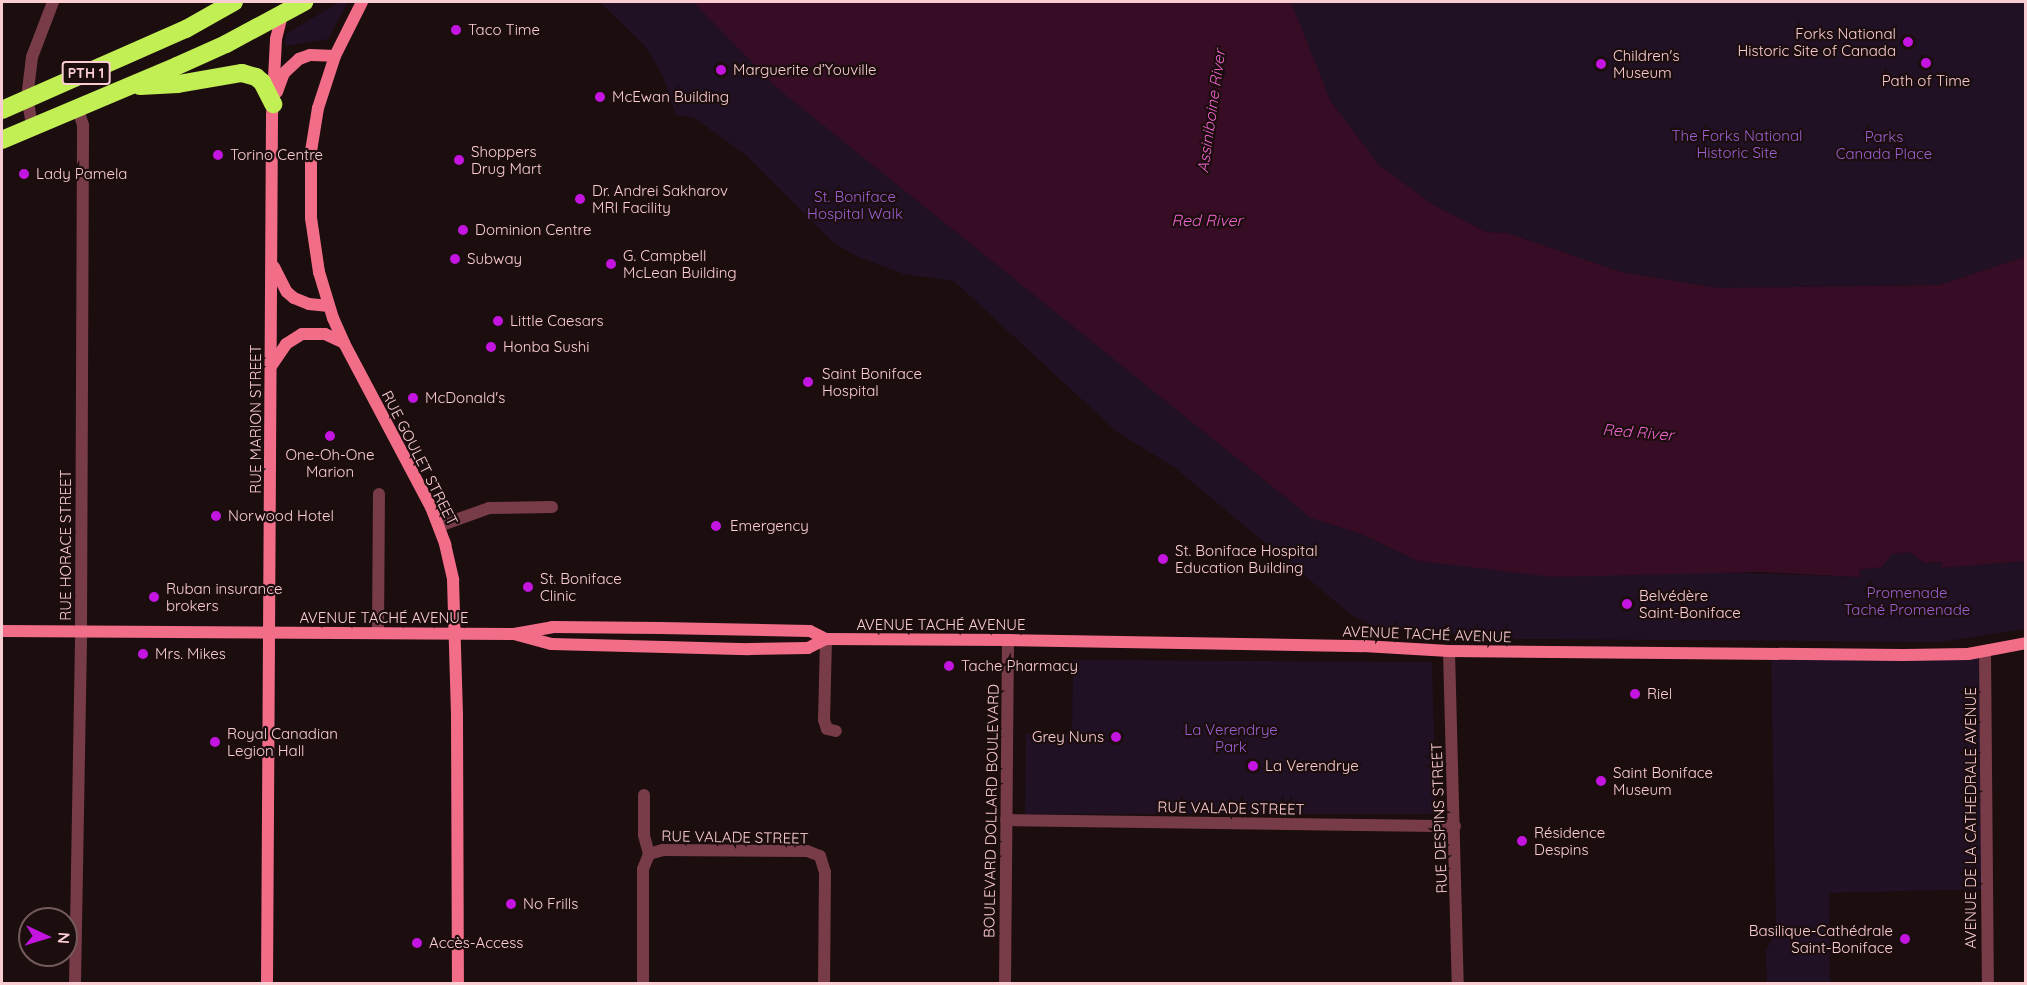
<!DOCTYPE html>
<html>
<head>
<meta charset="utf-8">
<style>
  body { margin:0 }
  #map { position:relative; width:2027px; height:985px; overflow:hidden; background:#1c0d0e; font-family:Quicksand,sans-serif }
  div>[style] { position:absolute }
  .green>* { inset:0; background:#201125 }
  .water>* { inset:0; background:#360d25 }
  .street>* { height:12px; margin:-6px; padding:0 6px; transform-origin:6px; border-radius:6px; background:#773c48 }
  .secondary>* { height:12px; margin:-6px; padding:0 6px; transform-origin:6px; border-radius:6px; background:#f26d88 }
  .highway>* { height:18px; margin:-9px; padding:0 9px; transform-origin:9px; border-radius:9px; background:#c2ef53 }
  .dots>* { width:16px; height:16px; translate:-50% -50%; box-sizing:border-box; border:3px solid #1c0d0e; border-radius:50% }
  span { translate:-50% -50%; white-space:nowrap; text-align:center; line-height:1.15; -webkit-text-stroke:4.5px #1c0d0e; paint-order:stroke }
  .shield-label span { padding:2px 4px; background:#1c0d0e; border:2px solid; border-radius:4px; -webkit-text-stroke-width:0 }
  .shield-label { font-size:14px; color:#facdd2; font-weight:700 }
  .poi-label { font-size:15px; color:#facdd2 }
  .left { translate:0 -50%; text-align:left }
  .right { translate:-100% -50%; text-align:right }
  .park-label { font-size:15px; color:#9b61d3 }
  .street-label { font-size:15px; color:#facdd2 }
  .water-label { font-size:16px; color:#f164d1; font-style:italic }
  .frame { position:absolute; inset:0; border:3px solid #facdd2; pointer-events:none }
  .north { position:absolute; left:18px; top:907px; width:60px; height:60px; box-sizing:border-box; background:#1c0d0e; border:2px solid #755a5c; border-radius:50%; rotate:94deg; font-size:16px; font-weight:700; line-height:24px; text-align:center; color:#facdd2 }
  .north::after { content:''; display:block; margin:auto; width:21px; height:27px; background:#c414df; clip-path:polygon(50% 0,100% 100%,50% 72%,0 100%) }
</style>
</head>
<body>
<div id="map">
  <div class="green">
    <div style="clip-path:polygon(339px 2px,348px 2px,328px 39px,285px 46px,286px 34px)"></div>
    <div style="clip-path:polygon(600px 2px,693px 2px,777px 88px,1311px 518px,1361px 534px,1418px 561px,1859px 577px,1859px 570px,1882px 567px,1892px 554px,1911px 552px,1924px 563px,1942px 562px,1942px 568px,2025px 561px,2025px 629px,1940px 642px,1519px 639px,1376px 627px,1353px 616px,1174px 467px,1117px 432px,954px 281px,904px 274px,858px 257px,834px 243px,746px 155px,693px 117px,676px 116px,663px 76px,644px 45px)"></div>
    <div style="clip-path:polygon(1185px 2px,2025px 2px,2025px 257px,1939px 285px,1718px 288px,1621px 272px,1507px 233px,1486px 232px,1432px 204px,1379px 165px,1330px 100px)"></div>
    <div style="clip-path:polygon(1985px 652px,1987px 889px,1829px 893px,1830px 983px,1767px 983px,1766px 951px,1776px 931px,1771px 654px)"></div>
    <div style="clip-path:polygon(1073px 660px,1432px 662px,1436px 814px,1025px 814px,1026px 734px,1072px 734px)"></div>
  </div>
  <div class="water">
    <div style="clip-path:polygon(693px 2px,1291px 2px,1330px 100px,1379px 165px,1432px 204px,1486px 232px,1507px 233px,1621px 272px,1718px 288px,1939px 285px,2025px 257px,2025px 561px,1942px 568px,1942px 562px,1924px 563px,1910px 552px,1892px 554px,1882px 567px,1859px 570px,1860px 577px,1757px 572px,1553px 577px,1418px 561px,1361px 534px,1311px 518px,777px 88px)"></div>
  </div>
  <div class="street">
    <div style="left:32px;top:125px;width:27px;rotate:-100deg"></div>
    <div style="left:27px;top:98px;width:41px;rotate:-83deg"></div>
    <div style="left:32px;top:57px;width:59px;rotate:-69.1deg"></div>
    <div style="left:439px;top:526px;width:53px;rotate:-19.8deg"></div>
    <div style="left:489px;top:508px;width:63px;rotate:-0.9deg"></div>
    <div style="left:378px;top:633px;width:139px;rotate:-89.6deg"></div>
    <div style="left:826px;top:639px;width:81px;rotate:91.4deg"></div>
    <div style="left:824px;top:720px;width:9px;rotate:72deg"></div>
    <div style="left:827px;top:729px;width:9px;rotate:13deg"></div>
    <div style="left:1449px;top:651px;width:333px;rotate:88.5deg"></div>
    <div style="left:1985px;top:652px;width:332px;rotate:89.5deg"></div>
    <div style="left:1006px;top:820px;width:449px;rotate:0.8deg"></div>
    <div style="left:649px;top:854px;width:15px;rotate:-16deg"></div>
    <div style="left:663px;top:850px;width:144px;rotate:0.4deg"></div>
    <div style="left:807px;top:851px;width:14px;rotate:21deg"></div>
    <div style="left:820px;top:856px;width:17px;rotate:73deg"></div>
    <div style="left:825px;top:872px;width:112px;rotate:90.5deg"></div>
    <div style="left:75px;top:984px;width:353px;rotate:-89deg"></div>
    <div style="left:81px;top:631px;width:506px;rotate:-89.77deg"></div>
    <div style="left:83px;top:125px;width:19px;rotate:-108deg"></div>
    <div style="left:643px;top:984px;width:115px;rotate:-90deg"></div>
    <div style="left:643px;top:869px;width:16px;rotate:-68deg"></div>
    <div style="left:649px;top:854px;width:20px;rotate:-105deg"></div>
    <div style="left:644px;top:835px;width:40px;rotate:-90deg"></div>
    <div style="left:1005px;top:984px;width:344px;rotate:-89.5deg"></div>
  </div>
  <div class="secondary">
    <div style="left:362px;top:2px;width:60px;rotate:116.6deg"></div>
    <div style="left:335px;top:56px;width:55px;rotate:108.1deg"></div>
    <div style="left:318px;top:108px;width:44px;rotate:99.2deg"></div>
    <div style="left:311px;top:151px;width:67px;rotate:90deg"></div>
    <div style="left:311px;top:218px;width:55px;rotate:81.6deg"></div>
    <div style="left:319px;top:272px;width:48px;rotate:73.1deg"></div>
    <div style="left:333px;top:318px;width:27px;rotate:66deg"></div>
    <div style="left:344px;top:343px;width:186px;rotate:62.1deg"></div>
    <div style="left:431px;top:507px;width:40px;rotate:69deg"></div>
    <div style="left:445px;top:544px;width:37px;rotate:77deg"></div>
    <div style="left:453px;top:580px;width:137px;rotate:88.3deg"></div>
    <div style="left:457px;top:717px;width:267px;rotate:89.8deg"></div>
    <div style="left:277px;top:92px;width:20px;rotate:-70deg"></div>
    <div style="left:284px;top:73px;width:21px;rotate:-43deg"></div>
    <div style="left:299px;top:59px;width:12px;rotate:-20deg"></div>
    <div style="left:310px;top:55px;width:25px;rotate:2deg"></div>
    <div style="left:274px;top:267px;width:28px;rotate:63deg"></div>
    <div style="left:287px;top:292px;width:9px;rotate:41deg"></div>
    <div style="left:294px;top:298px;width:16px;rotate:22deg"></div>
    <div style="left:309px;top:304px;width:20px;rotate:6deg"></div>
    <div style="left:272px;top:365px;width:25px;rotate:-56deg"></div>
    <div style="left:286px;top:344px;width:19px;rotate:-32deg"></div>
    <div style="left:302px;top:334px;width:23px"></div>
    <div style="left:325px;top:334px;width:21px;rotate:25deg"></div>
    <div style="left:2px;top:631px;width:512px;rotate:0.34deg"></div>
    <div style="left:514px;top:634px;width:39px;rotate:-10deg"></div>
    <div style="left:552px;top:627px;width:108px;rotate:0.5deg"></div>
    <div style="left:660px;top:628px;width:150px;rotate:1.1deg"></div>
    <div style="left:810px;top:631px;width:18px;rotate:27deg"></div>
    <div style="left:514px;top:634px;width:39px;rotate:15deg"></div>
    <div style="left:552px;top:644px;width:197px;rotate:1.5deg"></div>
    <div style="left:749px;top:649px;width:59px;rotate:-1deg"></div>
    <div style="left:808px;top:648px;width:20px;rotate:-27deg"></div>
    <div style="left:826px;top:639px;width:182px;rotate:0.3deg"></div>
    <div style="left:1008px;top:640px;width:355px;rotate:1deg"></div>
    <div style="left:1363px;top:646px;width:86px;rotate:3.3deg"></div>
    <div style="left:1449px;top:651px;width:454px;rotate:0.5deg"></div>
    <div style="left:1903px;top:655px;width:65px;rotate:-0.9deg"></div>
    <div style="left:1968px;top:654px;width:59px;rotate:-10.7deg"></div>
    <div style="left:267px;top:984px;width:868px;rotate:-89.67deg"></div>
    <div style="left:272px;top:116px;width:77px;rotate:-87deg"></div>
    <div style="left:276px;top:39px;width:29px;rotate:-76deg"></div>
  </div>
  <div class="highway">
    <div style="left:140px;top:86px;width:38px;rotate:-3deg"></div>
    <div style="left:178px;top:84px;width:65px;rotate:-9.8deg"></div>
    <div style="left:242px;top:73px;width:15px;rotate:16deg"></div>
    <div style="left:256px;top:77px;width:8px;rotate:40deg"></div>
    <div style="left:262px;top:82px;width:25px;rotate:63deg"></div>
    <div style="left:2px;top:110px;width:201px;rotate:-23.8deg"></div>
    <div style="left:186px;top:29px;width:55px;rotate:-29.4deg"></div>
    <div style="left:2px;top:140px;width:190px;rotate:-22.9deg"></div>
    <div style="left:177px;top:66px;width:54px;rotate:-24.2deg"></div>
    <div style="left:226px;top:44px;width:89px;rotate:-28.3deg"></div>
  </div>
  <div class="dots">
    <div style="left:456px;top:30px;background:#c414df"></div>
    <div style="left:1908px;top:42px;background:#c414df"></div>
    <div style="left:1926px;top:63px;background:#c414df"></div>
    <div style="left:1601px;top:64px;background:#c414df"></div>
    <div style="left:721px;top:70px;background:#c414df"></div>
    <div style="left:600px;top:97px;background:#c414df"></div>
    <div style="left:218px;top:155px;background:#c414df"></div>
    <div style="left:459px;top:160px;background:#c414df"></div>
    <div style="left:24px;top:174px;background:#c414df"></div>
    <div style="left:580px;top:199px;background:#c414df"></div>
    <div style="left:463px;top:230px;background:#c414df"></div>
    <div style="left:455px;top:259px;background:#c414df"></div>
    <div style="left:611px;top:264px;background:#c414df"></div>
    <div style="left:498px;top:321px;background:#c414df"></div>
    <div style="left:491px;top:347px;background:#c414df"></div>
    <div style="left:808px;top:382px;background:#c414df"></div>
    <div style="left:413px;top:398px;background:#c414df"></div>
    <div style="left:330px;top:436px;background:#c414df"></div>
    <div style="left:216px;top:516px;background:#c414df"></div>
    <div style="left:716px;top:526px;background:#c414df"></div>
    <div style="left:1163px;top:559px;background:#c414df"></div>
    <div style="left:528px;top:587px;background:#c414df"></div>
    <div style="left:154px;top:597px;background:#c414df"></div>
    <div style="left:1627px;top:604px;background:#c414df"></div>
    <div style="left:143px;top:654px;background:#c414df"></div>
    <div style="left:949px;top:666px;background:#c414df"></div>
    <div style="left:1635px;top:694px;background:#c414df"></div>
    <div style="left:1116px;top:737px;background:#c414df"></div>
    <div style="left:215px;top:742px;background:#c414df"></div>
    <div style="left:1253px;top:766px;background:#c414df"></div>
    <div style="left:1601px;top:781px;background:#c414df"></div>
    <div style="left:1522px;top:841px;background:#c414df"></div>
    <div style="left:511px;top:904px;background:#c414df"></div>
    <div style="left:1905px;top:939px;background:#c414df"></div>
    <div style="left:417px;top:943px;background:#c414df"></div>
  </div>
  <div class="shield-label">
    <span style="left:86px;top:73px">PTH 1</span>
  </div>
  <div class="poi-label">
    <span class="left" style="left:468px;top:30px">Taco Time</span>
    <span class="right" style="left:1896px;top:42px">Forks National<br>Historic Site of Canada</span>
    <span class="left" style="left:1613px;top:64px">Children's<br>Museum</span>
    <span class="left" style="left:733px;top:70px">Marguerite d’Youville</span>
    <span style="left:1926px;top:81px">Path of Time</span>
    <span class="left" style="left:612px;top:97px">McEwan Building</span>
    <span class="left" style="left:471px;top:160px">Shoppers<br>Drug Mart</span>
    <span class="left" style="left:230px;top:155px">Torino Centre</span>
    <span class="left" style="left:36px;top:174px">Lady Pamela</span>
    <span class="left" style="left:592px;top:199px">Dr. Andrei Sakharov<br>MRI Facility</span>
    <span class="left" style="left:475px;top:230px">Dominion Centre</span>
    <span class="left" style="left:623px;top:264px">G. Campbell<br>McLean Building</span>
    <span class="left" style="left:467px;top:259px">Subway</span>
    <span class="left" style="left:510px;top:321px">Little Caesars</span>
    <span class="left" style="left:503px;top:347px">Honba Sushi</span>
    <span class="left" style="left:822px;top:382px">Saint Boniface<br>Hospital</span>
    <span class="left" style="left:425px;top:398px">McDonald's</span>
    <span style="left:330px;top:463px">One-Oh-One<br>Marion</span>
    <span class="left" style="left:228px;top:516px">Norwood Hotel</span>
    <span class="left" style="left:730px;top:526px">Emergency</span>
    <span class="left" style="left:1175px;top:559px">St. Boniface Hospital<br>Education Building</span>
    <span class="left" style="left:540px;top:587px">St. Boniface<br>Clinic</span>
    <span class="left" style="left:166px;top:597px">Ruban insurance<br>brokers</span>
    <span class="left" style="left:1639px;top:604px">Belvédère<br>Saint-Boniface</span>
    <span class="left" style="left:155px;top:654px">Mrs. Mikes</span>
    <span class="left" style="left:961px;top:666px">Tache Pharmacy</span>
    <span class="left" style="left:1647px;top:694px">Riel</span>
    <span class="left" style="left:227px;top:742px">Royal Canadian<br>Legion Hall</span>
    <span class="right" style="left:1104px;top:737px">Grey Nuns</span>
    <span class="left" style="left:1265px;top:766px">La Verendrye</span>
    <span class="left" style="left:1613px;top:781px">Saint Boniface<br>Museum</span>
    <span class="left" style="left:1534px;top:841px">Résidence<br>Despins</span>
    <span class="left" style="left:523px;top:904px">No Frills</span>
    <span class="right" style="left:1893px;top:939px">Basilique-Cathédrale<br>Saint-Boniface</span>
    <span class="left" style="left:429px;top:943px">Accès-Access</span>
  </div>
  <div class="park-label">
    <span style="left:1737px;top:144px">The Forks National<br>Historic Site</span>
    <span style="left:1884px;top:145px">Parks<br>Canada Place</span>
    <span style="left:855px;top:205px">St. Boniface<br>Hospital Walk</span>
    <span style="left:1907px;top:601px">Promenade<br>Taché Promenade</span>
    <span style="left:1231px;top:738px">La Verendrye<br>Park</span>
  </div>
  <div class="street-label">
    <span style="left:256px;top:419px;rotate:-90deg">RUE MARION STREET</span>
    <span style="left:420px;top:458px;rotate:63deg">RUE GOULET STREET</span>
    <span style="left:66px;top:545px;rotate:-90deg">RUE HORACE STREET</span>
    <span style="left:384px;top:618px">AVENUE TACHÉ AVENUE</span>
    <span style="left:941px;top:625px">AVENUE TACHÉ AVENUE</span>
    <span style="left:1427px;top:634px;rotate:2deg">AVENUE TACHÉ AVENUE</span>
    <span style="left:1231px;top:808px;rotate:1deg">RUE VALADE STREET</span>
    <span style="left:991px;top:811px;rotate:-89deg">BOULEVARD DOLLARD BOULEVARD</span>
    <span style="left:1439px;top:818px;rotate:-92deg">RUE DESPINS STREET</span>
    <span style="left:1971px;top:818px;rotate:-90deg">AVENUE DE LA CATHEDRALE AVENUE</span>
    <span style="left:735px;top:837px;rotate:1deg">RUE VALADE STREET</span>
  </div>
  <div class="water-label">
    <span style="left:1211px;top:111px;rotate:-82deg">Assiniboine River</span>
    <span style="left:1207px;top:220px">Red River</span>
    <span style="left:1638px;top:432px;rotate:5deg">Red River</span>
  </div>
  <div class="frame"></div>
  <div class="north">N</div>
</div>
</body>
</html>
